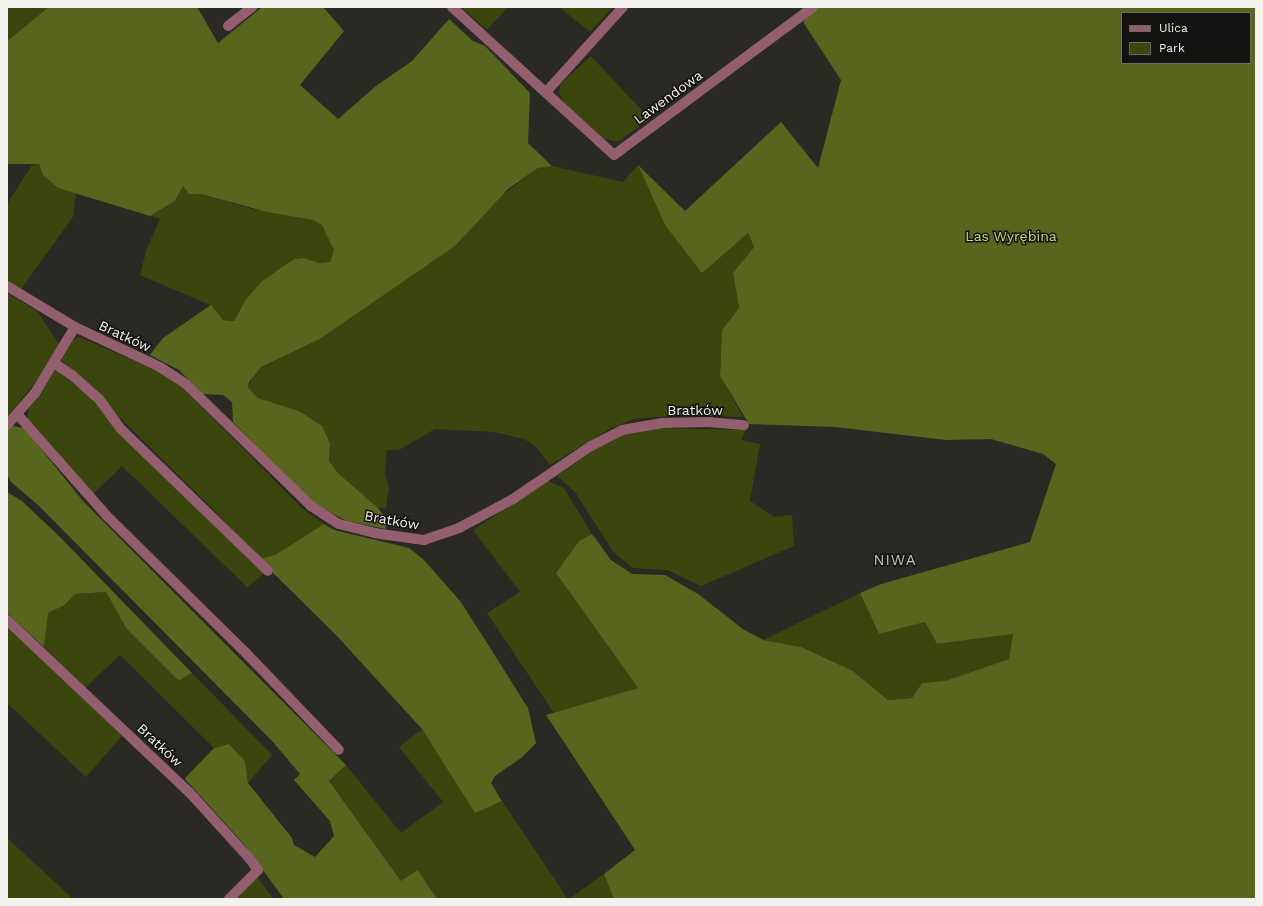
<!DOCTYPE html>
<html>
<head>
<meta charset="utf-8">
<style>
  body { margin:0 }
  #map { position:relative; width:1263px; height:906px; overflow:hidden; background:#2b2924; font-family:"Work Sans",sans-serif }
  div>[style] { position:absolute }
  .green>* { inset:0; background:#3b450e }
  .forest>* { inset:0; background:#58651d }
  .minor>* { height:10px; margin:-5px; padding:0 5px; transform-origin:5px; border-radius:5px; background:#935f6e }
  span { translate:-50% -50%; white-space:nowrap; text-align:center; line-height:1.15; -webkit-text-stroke:3px #131210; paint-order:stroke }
  .street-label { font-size:14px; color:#f2f1ed }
  .park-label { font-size:14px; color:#c7dc79 }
  .neighbourhood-label { font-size:15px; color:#c8c6c0; letter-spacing:1px }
  .frame { position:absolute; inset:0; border:8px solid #f2f1ed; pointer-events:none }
  .legend { position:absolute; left:1121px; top:12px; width:130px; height:52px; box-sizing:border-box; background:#131210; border:1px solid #6c6b68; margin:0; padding:5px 7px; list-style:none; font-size:12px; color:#f2f1ed }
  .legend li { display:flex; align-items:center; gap:8px; height:20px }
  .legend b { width:20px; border:1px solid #6c6b68 }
</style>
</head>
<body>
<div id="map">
  <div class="green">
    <div style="clip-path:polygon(7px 7px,49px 7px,7px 41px)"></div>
    <div style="clip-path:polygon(461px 7px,508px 7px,487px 30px)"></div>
    <div style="clip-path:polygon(559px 7px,613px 7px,590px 32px)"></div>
    <div style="clip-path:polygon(591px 56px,650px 119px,617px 142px,603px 138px,563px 102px,559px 92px,561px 83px)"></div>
    <div style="clip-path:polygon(39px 164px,43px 175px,58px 188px,76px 193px,73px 217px,21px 289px,7px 280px,7px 204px,32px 165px)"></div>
    <div style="clip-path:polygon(638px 165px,665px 225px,748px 233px,754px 247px,733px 273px,739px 308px,722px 331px,720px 376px,743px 417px,681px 415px,634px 419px,611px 428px,550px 465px,535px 446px,524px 439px,494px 432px,435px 429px,399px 450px,387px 450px,385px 474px,389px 488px,387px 500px,386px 508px,378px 508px,338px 473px,329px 461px,330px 444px,299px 411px,258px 398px,248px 388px,253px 375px,261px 367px,320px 339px,455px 246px,497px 199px,538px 168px,552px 166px,623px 182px)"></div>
    <div style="clip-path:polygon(183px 186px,189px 194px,201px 194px,252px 209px,313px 220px,322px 225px,329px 235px,334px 251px,330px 262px,319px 263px,304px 258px,294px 259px,262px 281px,246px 299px,234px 321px,223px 320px,210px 305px,140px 275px,147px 248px,160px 219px,150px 216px,175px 201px)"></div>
    <div style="clip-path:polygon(7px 293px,37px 311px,59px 344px,46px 368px,7px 418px)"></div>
    <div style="clip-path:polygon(79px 337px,179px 380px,186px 391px,303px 509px,324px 524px,275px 555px,259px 559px,221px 517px,61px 360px,73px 340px)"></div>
    <div style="clip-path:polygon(56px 369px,97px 402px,265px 573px,247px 587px,122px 466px,92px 495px,28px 420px,28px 410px)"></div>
    <div style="clip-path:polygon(656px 428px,746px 430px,741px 440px,760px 444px,750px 501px,774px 517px,792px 515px,794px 546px,701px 586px,667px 570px,633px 568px,614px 553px,575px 492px,557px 476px,614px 436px)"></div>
    <div style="clip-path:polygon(548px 481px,564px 488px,592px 534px,579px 541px,556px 573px,638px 688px,554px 713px,487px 613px,520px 592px,473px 530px)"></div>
    <div style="clip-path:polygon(106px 592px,126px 628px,179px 681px,192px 673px,272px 755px,248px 783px,245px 761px,229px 744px,214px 748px,120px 655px,85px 688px,44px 647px,47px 613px,65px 605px,75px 594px)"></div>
    <div style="clip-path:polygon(860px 593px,879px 634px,925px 622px,937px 644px,1013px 634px,1009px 659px,945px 681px,922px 683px,912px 698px,888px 700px,853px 671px,801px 647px,763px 640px)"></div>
    <div style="clip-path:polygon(7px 625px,122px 736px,86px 777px,7px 703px)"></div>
    <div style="clip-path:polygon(422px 729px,475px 812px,502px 801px,568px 899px,437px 899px,418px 870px,402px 882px,329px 781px,346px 765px,401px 833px,443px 802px,399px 747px)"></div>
    <div style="clip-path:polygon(7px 838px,70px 896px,72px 899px,7px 899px)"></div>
    <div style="clip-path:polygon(604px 874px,615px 899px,569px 899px)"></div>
    <div style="clip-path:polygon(257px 877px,274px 899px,235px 899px)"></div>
  </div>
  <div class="forest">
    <div style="clip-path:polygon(49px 7px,197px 7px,218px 43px,262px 7px,323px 7px,344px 31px,300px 85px,338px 119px,376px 86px,412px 61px,449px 19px,473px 41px,485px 46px,530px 93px,528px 143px,552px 166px,538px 168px,508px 189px,455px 246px,320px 339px,261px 367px,249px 382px,248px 388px,258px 398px,299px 411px,322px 426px,330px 444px,329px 461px,338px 473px,378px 508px,385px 517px,386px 529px,347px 521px,316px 505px,233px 422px,232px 402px,223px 395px,203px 394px,179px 370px,150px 355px,163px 338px,211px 305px,223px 320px,234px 321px,246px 299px,262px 281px,294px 259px,304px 258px,319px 263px,330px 262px,334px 250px,322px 225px,313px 220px,267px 212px,201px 194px,189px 194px,183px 186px,175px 201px,150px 216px,58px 188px,43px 175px,39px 164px,7px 164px,7px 41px)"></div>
    <div style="clip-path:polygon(evenodd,817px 7px,1256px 7px,1256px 899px,614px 899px,604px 874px,635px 850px,546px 715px,638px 688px,556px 573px,579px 541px,592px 534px,611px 560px,632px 574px,665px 575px,698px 594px,743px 629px,763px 640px,801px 647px,853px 671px,888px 700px,912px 698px,922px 683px,945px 681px,1009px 659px,1013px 634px,937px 644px,925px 622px,879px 634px,860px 593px,881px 584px,1030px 542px,1056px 464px,1043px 454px,991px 439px,946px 440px,835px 427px,749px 424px,720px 376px,722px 330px,739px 308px,733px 273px,754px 247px,748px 233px,702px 273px,665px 225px,638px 165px,685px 211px,781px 122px,818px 168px,841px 80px,803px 22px,817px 7px,1122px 13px,1250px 13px,1250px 63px,1122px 63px,1122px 13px)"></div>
    <div style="clip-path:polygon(13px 426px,24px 428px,83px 501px,346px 765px,329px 781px,401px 881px,418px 870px,437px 899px,284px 899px,244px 844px,185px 779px,187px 776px,214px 748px,229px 744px,245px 761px,248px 783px,292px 838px,294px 845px,315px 857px,334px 836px,330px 821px,294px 780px,300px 774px,273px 742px,38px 505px,11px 482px,7px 475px,7px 431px)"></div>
    <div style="clip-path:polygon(7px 492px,22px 501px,60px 537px,192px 673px,179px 681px,126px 628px,106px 592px,75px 594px,65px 605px,48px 613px,44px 647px,7px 613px)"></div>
    <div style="clip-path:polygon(324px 524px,334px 530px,409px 548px,423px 559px,461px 602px,528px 708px,536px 743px,521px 758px,495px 776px,491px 783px,502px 801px,475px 813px,422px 729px,336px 635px,259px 559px,275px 555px)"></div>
  </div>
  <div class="minor">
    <div style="left:452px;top:7px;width:219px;rotate:42.4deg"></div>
    <div style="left:614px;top:155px;width:248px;rotate:-36.6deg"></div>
    <div style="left:228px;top:26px;width:31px;rotate:-38deg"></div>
    <div style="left:547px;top:91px;width:113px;rotate:-47.9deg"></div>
    <div style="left:7px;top:286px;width:79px;rotate:31.1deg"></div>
    <div style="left:75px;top:327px;width:94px;rotate:25.2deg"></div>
    <div style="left:160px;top:367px;width:31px;rotate:33deg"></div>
    <div style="left:186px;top:384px;width:175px;rotate:44.3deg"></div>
    <div style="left:311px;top:506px;width:33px;rotate:33deg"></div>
    <div style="left:339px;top:524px;width:36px;rotate:14deg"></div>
    <div style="left:374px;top:533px;width:50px;rotate:8deg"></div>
    <div style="left:424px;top:540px;width:37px;rotate:-19deg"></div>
    <div style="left:459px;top:528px;width:61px;rotate:-28.2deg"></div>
    <div style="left:513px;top:499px;width:94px;rotate:-34.2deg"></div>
    <div style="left:591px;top:446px;width:35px;rotate:-27deg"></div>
    <div style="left:622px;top:430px;width:41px;rotate:-9.9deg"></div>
    <div style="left:662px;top:423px;width:46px;rotate:-1.2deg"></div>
    <div style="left:708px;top:422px;width:36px;rotate:5deg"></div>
    <div style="left:54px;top:363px;width:22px;rotate:34deg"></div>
    <div style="left:72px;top:375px;width:36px;rotate:42deg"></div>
    <div style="left:99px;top:399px;width:37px;rotate:54deg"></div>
    <div style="left:121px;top:429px;width:204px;rotate:44deg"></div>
    <div style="left:18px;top:415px;width:135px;rotate:48.6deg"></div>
    <div style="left:107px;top:516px;width:195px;rotate:44.6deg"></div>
    <div style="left:246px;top:653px;width:134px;rotate:46.2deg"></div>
    <div style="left:7px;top:425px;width:43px;rotate:-48.8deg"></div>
    <div style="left:35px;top:393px;width:77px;rotate:-58.8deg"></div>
    <div style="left:7px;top:620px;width:252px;rotate:43.4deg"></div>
    <div style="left:190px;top:793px;width:88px;rotate:47.8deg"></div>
    <div style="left:249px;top:858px;width:15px;rotate:53deg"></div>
    <div style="left:258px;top:870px;width:41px;rotate:135deg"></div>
  </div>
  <div class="street-label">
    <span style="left:668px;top:97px;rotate:-36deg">Lawendowa</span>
    <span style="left:125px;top:336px;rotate:25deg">Bratków</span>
    <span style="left:695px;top:410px">Bratków</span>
    <span style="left:392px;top:520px;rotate:10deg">Bratków</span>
    <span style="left:160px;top:745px;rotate:43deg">Bratków</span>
  </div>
  <div class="park-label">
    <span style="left:1011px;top:236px">Las Wyrębina</span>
  </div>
  <div class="neighbourhood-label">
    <span style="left:895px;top:561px">NIWA</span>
  </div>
  <div class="frame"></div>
  <ul class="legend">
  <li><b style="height:5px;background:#935f6e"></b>Ulica</li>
  <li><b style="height:11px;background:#3b450e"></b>Park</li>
  </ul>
</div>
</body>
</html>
